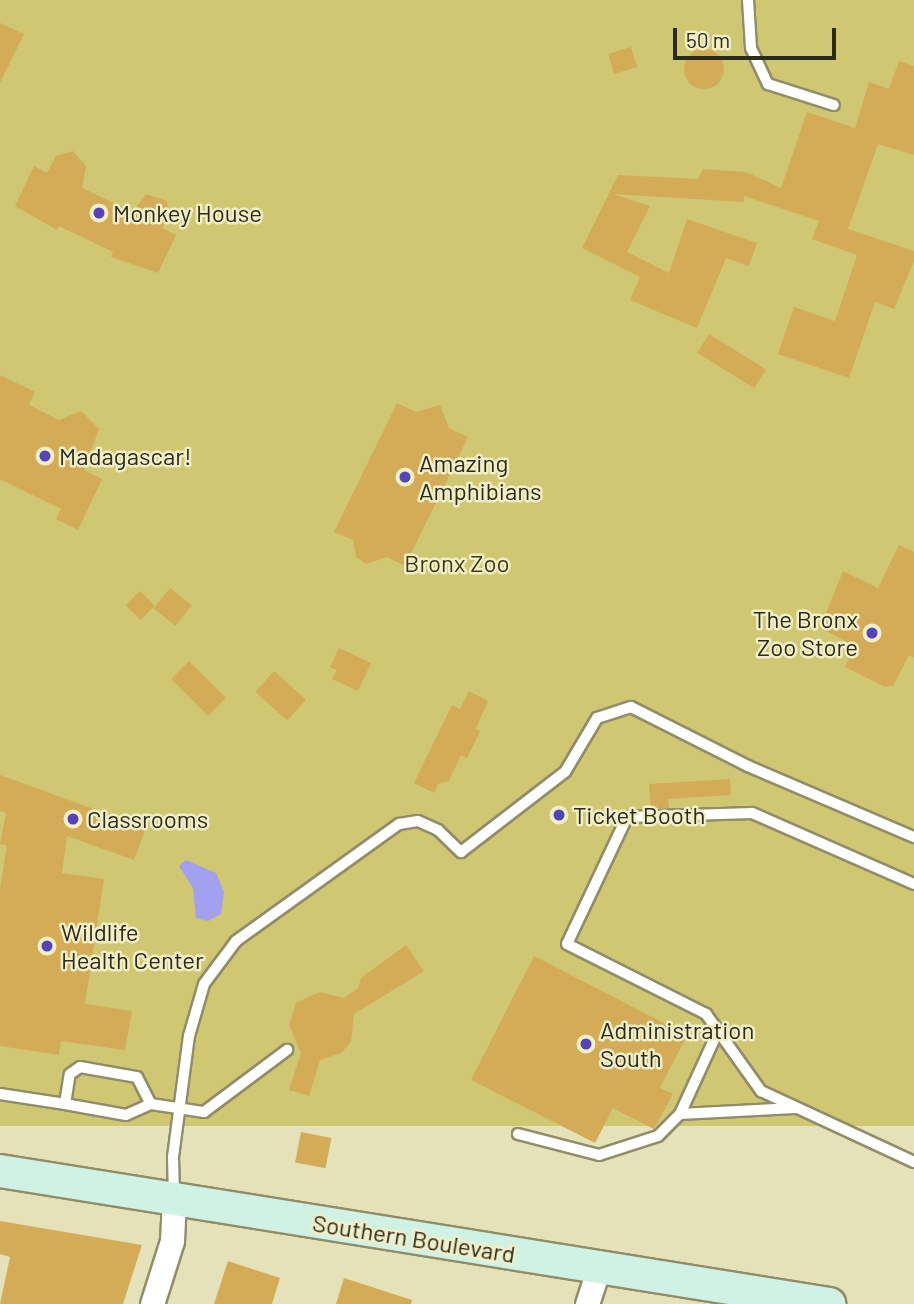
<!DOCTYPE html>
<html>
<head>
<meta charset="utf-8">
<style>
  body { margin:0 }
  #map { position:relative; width:914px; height:1304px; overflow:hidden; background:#e5e2ba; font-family:Barlow,sans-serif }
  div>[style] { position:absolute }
  .green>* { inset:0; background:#cfc771; transform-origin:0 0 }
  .water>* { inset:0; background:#a1a1ef }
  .building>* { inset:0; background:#d4ac58; transform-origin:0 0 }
  .round { border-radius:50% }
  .roads { filter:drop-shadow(2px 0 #908d68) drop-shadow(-2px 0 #908d68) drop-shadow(0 2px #908d68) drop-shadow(0 -2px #908d68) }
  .lane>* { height:10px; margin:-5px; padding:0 5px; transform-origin:5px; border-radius:5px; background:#fff }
  .street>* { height:23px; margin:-11.5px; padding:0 11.5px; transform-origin:11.5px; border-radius:11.5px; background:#fff }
  .secondary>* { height:32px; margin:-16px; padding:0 16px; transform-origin:16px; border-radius:16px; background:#d0f2e4 }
  .dots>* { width:19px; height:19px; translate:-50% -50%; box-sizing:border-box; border:4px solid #f2efc7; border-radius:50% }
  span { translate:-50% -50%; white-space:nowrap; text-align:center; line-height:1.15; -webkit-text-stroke:5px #f2efc7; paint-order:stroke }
  .poi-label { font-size:24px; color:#2b2a1b }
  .left { translate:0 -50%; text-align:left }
  .right { translate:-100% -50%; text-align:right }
  .park-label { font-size:24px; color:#3d3912 }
  .street-label { font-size:24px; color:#2b2a1b }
  .scale { position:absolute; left:673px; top:28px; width:163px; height:32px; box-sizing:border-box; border:4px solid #2b2a1b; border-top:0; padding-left:9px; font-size:21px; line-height:24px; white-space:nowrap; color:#2b2a1b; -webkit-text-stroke:5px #f2efc7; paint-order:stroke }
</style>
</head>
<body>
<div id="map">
  <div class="green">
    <div style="left:0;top:0;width:914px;height:1126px"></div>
  </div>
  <div class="water">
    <div style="clip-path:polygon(186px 860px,216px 873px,224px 892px,221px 914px,208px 921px,196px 918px,193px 888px,179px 866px)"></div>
  </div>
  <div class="building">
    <div style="clip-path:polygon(0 23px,24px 34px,0 83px)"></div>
    <div style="left:631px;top:47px;width:21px;height:24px;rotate:73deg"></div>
    <div class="round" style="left:684px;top:49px;width:40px;height:40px"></div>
    <div style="clip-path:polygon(899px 61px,914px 66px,914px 155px,878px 144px,848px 229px,914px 251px,914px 261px,894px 309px,875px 302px,849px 378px,778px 354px,794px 307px,835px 321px,857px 255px,812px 239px,819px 221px,744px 196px,744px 202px,613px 194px,650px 206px,627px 252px,669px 273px,687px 219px,757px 243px,749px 266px,726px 258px,697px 328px,630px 300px,640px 277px,582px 248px,618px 175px,698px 179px,703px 169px,746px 172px,781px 188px,807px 112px,855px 128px,869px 82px,889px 89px)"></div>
    <div style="clip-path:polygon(73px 151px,86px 166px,82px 188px,133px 212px,146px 194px,167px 201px,169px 213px,162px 228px,176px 235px,158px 273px,111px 257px,113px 252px,59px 226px,57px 230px,15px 206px,34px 166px,47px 173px,56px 156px)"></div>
    <div style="left:709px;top:334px;width:67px;height:22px;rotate:32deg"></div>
    <div style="clip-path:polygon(0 375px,35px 392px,29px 405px,59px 420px,81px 411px,99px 429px,84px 470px,102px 479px,78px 530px,56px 519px,61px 509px,0 479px)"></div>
    <div style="clip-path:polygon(397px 403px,416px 412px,440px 405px,449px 428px,468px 437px,405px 566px,387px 557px,366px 564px,356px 557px,353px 540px,334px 532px)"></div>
    <div style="clip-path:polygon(899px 545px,914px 552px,914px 658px,909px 655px,893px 686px,885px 687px,845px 667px,855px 646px,820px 628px,843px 571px,878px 588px)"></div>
    <div style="left:170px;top:588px;width:28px;height:26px;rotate:39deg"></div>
    <div style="left:140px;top:591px;width:21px;height:20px;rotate:45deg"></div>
    <div style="clip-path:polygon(339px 648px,371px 663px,358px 691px,332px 679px,337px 670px,330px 667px)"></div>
    <div style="left:189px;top:661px;width:52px;height:25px;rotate:45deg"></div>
    <div style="left:274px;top:671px;width:43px;height:28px;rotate:42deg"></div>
    <div style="clip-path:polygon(469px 691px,488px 701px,476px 729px,480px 731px,467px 758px,461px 755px,449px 781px,438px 784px,434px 793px,414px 783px,452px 705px,460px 709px)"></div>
    <div style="clip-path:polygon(0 775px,146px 828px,134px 860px,67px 836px,62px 873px,104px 879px,85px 1004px,132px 1011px,125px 1050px,61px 1041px,59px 1055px,0 1046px,0 889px,7px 845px,0 844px,6px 813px,0 811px)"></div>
    <div style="clip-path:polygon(730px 779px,731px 795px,668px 799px,669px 808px,651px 808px,649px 784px)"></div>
    <div style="clip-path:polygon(406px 945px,424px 971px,354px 1014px,351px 1042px,341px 1053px,320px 1060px,309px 1096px,289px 1090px,301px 1053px,289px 1025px,296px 1003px,319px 992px,344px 998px,358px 988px,361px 978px)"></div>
    <div style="clip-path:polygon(534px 956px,687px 1035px,660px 1088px,673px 1094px,654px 1129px,613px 1108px,595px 1143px,471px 1080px)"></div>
    <div style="left:301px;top:1132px;width:31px;height:31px;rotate:11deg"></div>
    <div style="clip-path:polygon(0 1221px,142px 1245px,123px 1304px,0 1304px,10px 1257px,0 1254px)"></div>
    <div style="clip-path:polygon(228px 1261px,280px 1278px,272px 1304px,214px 1304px)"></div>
    <div style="clip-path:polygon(344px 1278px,412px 1300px,411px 1304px,336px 1304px)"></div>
  </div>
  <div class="roads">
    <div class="lane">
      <div style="left:748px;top:0;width:48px;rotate:86.4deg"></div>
      <div style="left:751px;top:48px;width:40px;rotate:65deg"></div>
      <div style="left:768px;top:84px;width:69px;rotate:17.7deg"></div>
      <div style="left:914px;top:884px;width:177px;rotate:-156.3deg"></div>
      <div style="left:752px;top:813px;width:125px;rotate:178.2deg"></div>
      <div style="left:627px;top:817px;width:140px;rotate:115.3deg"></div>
      <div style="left:567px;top:944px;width:156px;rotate:26.7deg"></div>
      <div style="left:706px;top:1014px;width:95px;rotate:54.5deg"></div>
      <div style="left:761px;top:1091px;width:169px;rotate:24.9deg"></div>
      <div style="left:0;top:1094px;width:66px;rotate:8.7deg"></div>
      <div style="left:65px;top:1104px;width:30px;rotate:-81deg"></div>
      <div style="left:70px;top:1074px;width:12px;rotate:-35deg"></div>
      <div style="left:80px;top:1067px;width:58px;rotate:10deg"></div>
      <div style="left:137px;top:1077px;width:30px;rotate:63deg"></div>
      <div style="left:151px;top:1104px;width:54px;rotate:8.6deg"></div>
      <div style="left:204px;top:1112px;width:104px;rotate:-36.8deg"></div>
      <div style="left:65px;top:1104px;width:62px;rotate:10.2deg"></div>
      <div style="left:126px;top:1115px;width:27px;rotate:-24deg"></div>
      <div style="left:680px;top:1114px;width:115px;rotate:-3deg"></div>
      <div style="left:518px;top:1134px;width:84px;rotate:14.5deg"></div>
      <div style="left:599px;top:1155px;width:62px;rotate:-17.9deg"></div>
      <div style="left:658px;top:1136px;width:31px;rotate:-45deg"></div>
      <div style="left:680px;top:1114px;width:91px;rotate:-65.4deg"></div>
      <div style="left:174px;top:1197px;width:40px;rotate:-91.4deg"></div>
      <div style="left:173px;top:1157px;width:122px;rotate:-82.5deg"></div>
      <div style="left:189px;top:1036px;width:54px;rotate:-73.9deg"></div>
      <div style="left:204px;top:984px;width:54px;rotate:-53.3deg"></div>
      <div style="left:236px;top:941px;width:201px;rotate:-35.7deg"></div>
      <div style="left:399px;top:824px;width:19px;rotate:-9deg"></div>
      <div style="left:418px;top:821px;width:22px;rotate:24deg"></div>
      <div style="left:438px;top:830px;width:32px;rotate:44deg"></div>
      <div style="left:461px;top:852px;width:131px;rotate:-37.6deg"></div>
      <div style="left:565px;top:772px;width:63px;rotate:-59.3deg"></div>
      <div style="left:597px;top:718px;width:36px;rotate:-18deg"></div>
      <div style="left:631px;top:707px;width:131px;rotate:26.8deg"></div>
      <div style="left:748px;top:766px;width:181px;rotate:23.2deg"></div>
    </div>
    <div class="street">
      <div style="left:152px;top:1304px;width:66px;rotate:-72.4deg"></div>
      <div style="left:172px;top:1241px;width:42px;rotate:-87.3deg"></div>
      <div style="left:587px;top:1304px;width:38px;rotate:-72deg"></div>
    </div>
    <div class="secondary">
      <div style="left:0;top:1171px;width:840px;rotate:9.11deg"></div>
    </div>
  </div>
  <div class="dots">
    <div style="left:99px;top:213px;background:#5543bb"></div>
    <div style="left:45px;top:456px;background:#5543bb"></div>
    <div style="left:405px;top:477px;background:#5543bb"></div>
    <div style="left:872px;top:633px;background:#5543bb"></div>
    <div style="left:559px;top:815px;background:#5543bb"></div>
    <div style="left:73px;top:819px;background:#5543bb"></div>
    <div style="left:47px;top:946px;background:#5543bb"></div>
    <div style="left:586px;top:1044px;background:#5543bb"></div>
  </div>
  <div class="poi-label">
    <span class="left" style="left:113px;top:213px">Monkey House</span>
    <span class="left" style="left:59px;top:456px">Madagascar!</span>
    <span class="left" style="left:419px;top:477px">Amazing<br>Amphibians</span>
    <span class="right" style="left:858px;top:633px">The Bronx<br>Zoo Store</span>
    <span class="left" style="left:573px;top:815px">Ticket Booth</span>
    <span class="left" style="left:87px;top:819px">Classrooms</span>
    <span class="left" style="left:61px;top:946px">Wildlife<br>Health Center</span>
    <span class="left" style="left:600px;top:1044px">Administration<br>South</span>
  </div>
  <div class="park-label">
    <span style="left:457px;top:563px">Bronx Zoo</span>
  </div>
  <div class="street-label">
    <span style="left:414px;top:1238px;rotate:9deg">Southern Boulevard</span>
  </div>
  <div class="scale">50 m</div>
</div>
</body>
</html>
